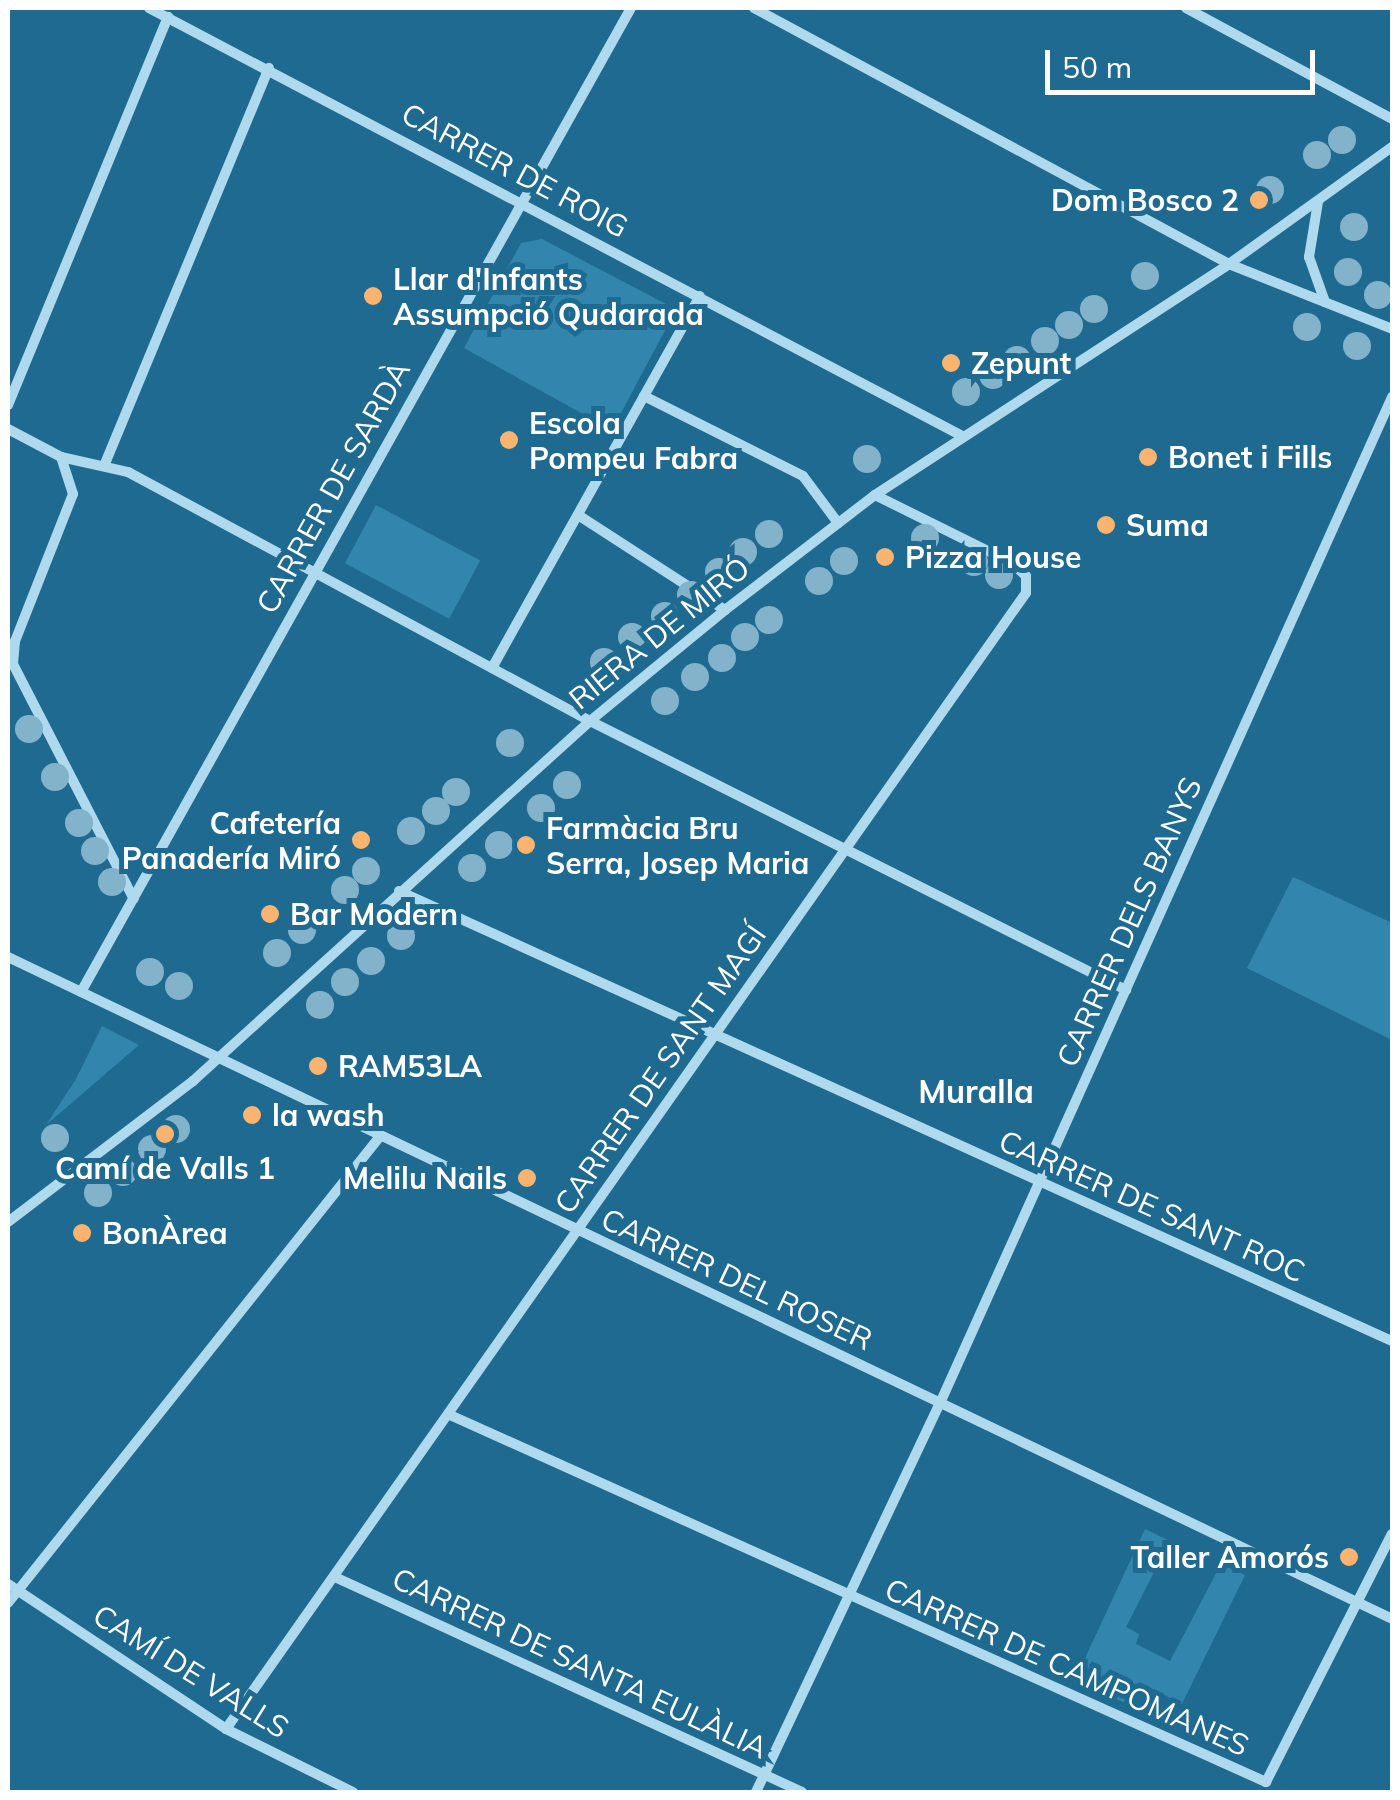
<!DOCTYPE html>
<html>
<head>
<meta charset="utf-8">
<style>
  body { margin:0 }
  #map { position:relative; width:1400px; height:1800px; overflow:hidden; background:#1f6a91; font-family:Mulish,sans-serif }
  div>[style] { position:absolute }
  .green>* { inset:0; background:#3286ae; transform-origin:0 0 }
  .street>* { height:10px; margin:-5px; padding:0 5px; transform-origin:5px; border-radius:5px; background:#afd9ed }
  .trees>* { width:28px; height:28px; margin:-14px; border-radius:50%; background:#83b3cb }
  .dots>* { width:28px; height:28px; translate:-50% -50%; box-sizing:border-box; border:5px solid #1f6a91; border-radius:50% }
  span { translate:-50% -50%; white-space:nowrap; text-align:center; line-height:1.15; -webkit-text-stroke:10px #1f6a91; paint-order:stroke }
  .street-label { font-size:30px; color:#fff }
  .poi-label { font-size:30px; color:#fff; font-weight:700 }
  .right { translate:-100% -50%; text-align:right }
  .left { translate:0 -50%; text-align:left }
  .neighbourhood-label { font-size:32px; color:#fff; font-weight:700 }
  .frame { position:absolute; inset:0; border:10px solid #fff; pointer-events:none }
  .scale { position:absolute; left:1045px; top:50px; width:270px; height:45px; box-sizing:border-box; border:5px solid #fff; border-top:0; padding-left:12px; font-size:30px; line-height:35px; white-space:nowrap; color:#fff; -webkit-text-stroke:8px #1f6a91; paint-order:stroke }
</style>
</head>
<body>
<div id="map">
  <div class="green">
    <div style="clip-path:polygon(542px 239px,666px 304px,671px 319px,612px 430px,464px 348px,521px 243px)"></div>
    <div style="left:376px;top:505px;width:118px;height:66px;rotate:28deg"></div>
    <div style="clip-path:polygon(1293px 877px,1392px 923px,1392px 1040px,1247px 968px)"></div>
    <div style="clip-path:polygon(102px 1026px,139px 1045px,46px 1125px,76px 1079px)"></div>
    <div style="clip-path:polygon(1145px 1529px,1170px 1541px,1126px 1627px,1139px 1634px,1136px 1644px,1170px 1661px,1221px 1564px,1245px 1575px,1182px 1704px,1139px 1682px,1128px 1704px,1074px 1682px)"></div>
  </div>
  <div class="street">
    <div style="left:149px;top:8px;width:919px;rotate:27.76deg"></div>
    <div style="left:754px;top:8px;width:540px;rotate:28.32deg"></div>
    <div style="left:1229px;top:264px;width:175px;rotate:21.7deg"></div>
    <div style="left:1186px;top:8px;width:234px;rotate:28.3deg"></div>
    <div style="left:1318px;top:202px;width:56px;rotate:99.3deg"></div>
    <div style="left:1309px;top:257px;width:48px;rotate:70.4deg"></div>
    <div style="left:644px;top:396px;width:178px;rotate:26.7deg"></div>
    <div style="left:803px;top:476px;width:59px;rotate:53.3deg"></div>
    <div style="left:8px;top:405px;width:420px;rotate:-67.6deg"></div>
    <div style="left:8px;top:429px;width:60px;rotate:27.8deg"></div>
    <div style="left:61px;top:457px;width:69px;rotate:12.6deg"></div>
    <div style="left:128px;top:472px;width:525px;rotate:28.32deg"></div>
    <div style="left:590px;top:721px;width:600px;rotate:26.65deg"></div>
    <div style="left:61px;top:457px;width:39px;rotate:72deg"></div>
    <div style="left:73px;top:494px;width:158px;rotate:111.5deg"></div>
    <div style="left:15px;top:641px;width:23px;rotate:95deg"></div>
    <div style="left:13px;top:664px;width:264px;rotate:62.8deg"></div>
    <div style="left:104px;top:466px;width:431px;rotate:-67.5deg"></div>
    <div style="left:578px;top:515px;width:175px;rotate:32.9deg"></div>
    <div style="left:492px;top:668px;width:426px;rotate:-60.8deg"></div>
    <div style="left:399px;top:891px;width:1090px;rotate:24.38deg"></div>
    <div style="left:8px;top:957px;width:1534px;rotate:25.56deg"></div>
    <div style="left:81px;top:992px;width:1127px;rotate:-60.8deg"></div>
    <div style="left:8px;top:1222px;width:233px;rotate:-37.3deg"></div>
    <div style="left:193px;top:1081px;width:536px;rotate:-42.2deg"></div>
    <div style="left:590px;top:721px;width:175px;rotate:-39.4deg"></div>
    <div style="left:725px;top:610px;width:189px;rotate:-37.5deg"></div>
    <div style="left:875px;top:495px;width:423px;rotate:-33.1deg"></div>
    <div style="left:1229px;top:264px;width:201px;rotate:-35.7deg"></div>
    <div style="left:450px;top:1415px;width:895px;rotate:24.22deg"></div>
    <div style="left:1266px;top:1782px;width:278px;rotate:-63.1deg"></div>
    <div style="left:337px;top:1578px;width:512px;rotate:24.71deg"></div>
    <div style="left:8px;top:1584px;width:262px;rotate:33.6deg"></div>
    <div style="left:226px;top:1729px;width:142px;rotate:26.4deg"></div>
    <div style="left:8px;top:1603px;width:598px;rotate:-51.44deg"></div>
    <div style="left:226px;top:1729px;width:1389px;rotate:-54.85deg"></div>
    <div style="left:1026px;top:593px;width:17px;rotate:-90deg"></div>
    <div style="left:1026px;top:576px;width:19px;rotate:-137deg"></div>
    <div style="left:1012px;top:563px;width:153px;rotate:-153.6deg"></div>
    <div style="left:756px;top:1792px;width:433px;rotate:-64.7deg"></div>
    <div style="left:941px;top:1401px;width:1101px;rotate:-65.81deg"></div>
  </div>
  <div class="trees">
    <div style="left:1342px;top:140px"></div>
    <div style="left:1317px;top:155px"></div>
    <div style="left:1270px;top:190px"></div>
    <div style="left:1354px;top:227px"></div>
    <div style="left:1348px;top:272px"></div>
    <div style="left:1145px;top:276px"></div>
    <div style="left:1378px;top:295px"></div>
    <div style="left:1094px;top:309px"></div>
    <div style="left:1069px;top:325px"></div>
    <div style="left:1307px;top:327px"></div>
    <div style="left:1045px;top:341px"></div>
    <div style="left:1357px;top:346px"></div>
    <div style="left:1017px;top:360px"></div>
    <div style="left:993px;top:375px"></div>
    <div style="left:966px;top:392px"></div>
    <div style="left:867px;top:459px"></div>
    <div style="left:769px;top:534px"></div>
    <div style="left:925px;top:538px"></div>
    <div style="left:743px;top:552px"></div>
    <div style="left:844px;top:561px"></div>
    <div style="left:974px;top:562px"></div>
    <div style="left:719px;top:572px"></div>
    <div style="left:999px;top:575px"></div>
    <div style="left:819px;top:581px"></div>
    <div style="left:691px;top:595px"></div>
    <div style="left:665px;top:616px"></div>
    <div style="left:769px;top:620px"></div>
    <div style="left:632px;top:637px"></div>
    <div style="left:745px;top:637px"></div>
    <div style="left:722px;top:658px"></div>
    <div style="left:604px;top:662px"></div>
    <div style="left:695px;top:677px"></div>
    <div style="left:665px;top:701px"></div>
    <div style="left:29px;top:729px"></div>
    <div style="left:510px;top:743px"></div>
    <div style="left:55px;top:777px"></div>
    <div style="left:567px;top:785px"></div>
    <div style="left:456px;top:792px"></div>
    <div style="left:541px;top:808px"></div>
    <div style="left:436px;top:811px"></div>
    <div style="left:79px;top:823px"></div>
    <div style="left:411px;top:831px"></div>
    <div style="left:499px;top:845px"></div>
    <div style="left:95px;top:851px"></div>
    <div style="left:472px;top:868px"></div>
    <div style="left:366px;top:871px"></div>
    <div style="left:112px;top:882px"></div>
    <div style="left:345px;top:890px"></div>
    <div style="left:302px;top:930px"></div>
    <div style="left:401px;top:936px"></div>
    <div style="left:277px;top:953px"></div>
    <div style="left:371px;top:961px"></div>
    <div style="left:150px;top:972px"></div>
    <div style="left:345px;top:982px"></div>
    <div style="left:179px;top:986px"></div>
    <div style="left:320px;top:1005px"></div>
    <div style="left:176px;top:1129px"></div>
    <div style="left:55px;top:1138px"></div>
    <div style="left:152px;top:1149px"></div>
    <div style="left:123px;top:1172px"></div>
    <div style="left:98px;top:1193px"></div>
  </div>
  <div class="dots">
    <div style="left:1259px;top:200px;background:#fbb46f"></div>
    <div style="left:373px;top:296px;background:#fbb46f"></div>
    <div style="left:951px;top:363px;background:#fbb46f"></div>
    <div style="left:509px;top:440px;background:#fbb46f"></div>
    <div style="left:1148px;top:457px;background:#fbb46f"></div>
    <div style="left:1106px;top:525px;background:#fbb46f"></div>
    <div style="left:885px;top:557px;background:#fbb46f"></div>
    <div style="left:361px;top:840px;background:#fbb46f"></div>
    <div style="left:526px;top:845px;background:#fbb46f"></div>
    <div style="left:270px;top:914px;background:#fbb46f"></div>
    <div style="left:318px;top:1066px;background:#fbb46f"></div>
    <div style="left:252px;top:1115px;background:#fbb46f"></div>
    <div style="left:165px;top:1134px;background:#fbb46f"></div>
    <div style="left:527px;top:1178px;background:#fbb46f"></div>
    <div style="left:82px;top:1233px;background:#fbb46f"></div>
    <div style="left:1349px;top:1557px;background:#fbb46f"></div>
  </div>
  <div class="street-label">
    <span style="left:515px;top:170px;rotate:28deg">CARRER DE ROIG</span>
    <span style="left:333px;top:487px;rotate:-61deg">CARRER DE SARDÀ</span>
    <span style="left:659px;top:633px;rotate:-39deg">RIERA DE MIRÓ</span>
    <span style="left:1129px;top:922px;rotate:-66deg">CARRER DELS BANYS</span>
    <span style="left:660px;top:1069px;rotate:-55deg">CARRER DE SANT MAGÍ</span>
    <span style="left:1152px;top:1206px;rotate:24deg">CARRER DE SANT ROC</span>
    <span style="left:737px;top:1279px;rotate:25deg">CARRER DEL ROSER</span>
    <span style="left:580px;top:1663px;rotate:25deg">CARRER DE SANTA EULÀLIA</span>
    <span style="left:1067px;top:1667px;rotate:24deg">CARRER DE CAMPOMANES</span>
    <span style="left:191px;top:1671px;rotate:32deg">CAMÍ DE VALLS</span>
  </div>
  <div class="poi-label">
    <span class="right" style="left:1239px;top:200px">Dom Bosco 2</span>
    <span class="left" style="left:393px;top:296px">Llar d'Infants<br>Assumpció Qudarada</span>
    <span class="left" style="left:971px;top:363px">Zepunt</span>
    <span class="left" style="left:529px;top:440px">Escola<br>Pompeu Fabra</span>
    <span class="left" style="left:1168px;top:457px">Bonet i Fills</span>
    <span class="left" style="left:1126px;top:525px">Suma</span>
    <span class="left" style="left:905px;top:557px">Pizza House</span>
    <span class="right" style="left:341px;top:840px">Cafetería<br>Panadería Miró</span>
    <span class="left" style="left:546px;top:845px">Farmàcia Bru<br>Serra, Josep Maria</span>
    <span class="left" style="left:290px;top:914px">Bar Modern</span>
    <span class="left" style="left:338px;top:1066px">RAM53LA</span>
    <span class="left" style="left:272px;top:1115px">la wash</span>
    <span style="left:165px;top:1168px">Camí de Valls 1</span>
    <span class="right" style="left:507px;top:1178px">Melilu Nails</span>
    <span class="left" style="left:102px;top:1233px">BonÀrea</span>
    <span class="right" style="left:1329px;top:1557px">Taller Amorós</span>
  </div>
  <div class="neighbourhood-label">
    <span style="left:976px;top:1091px">Muralla</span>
  </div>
  <div class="frame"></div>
  <div class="scale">50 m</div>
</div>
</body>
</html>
